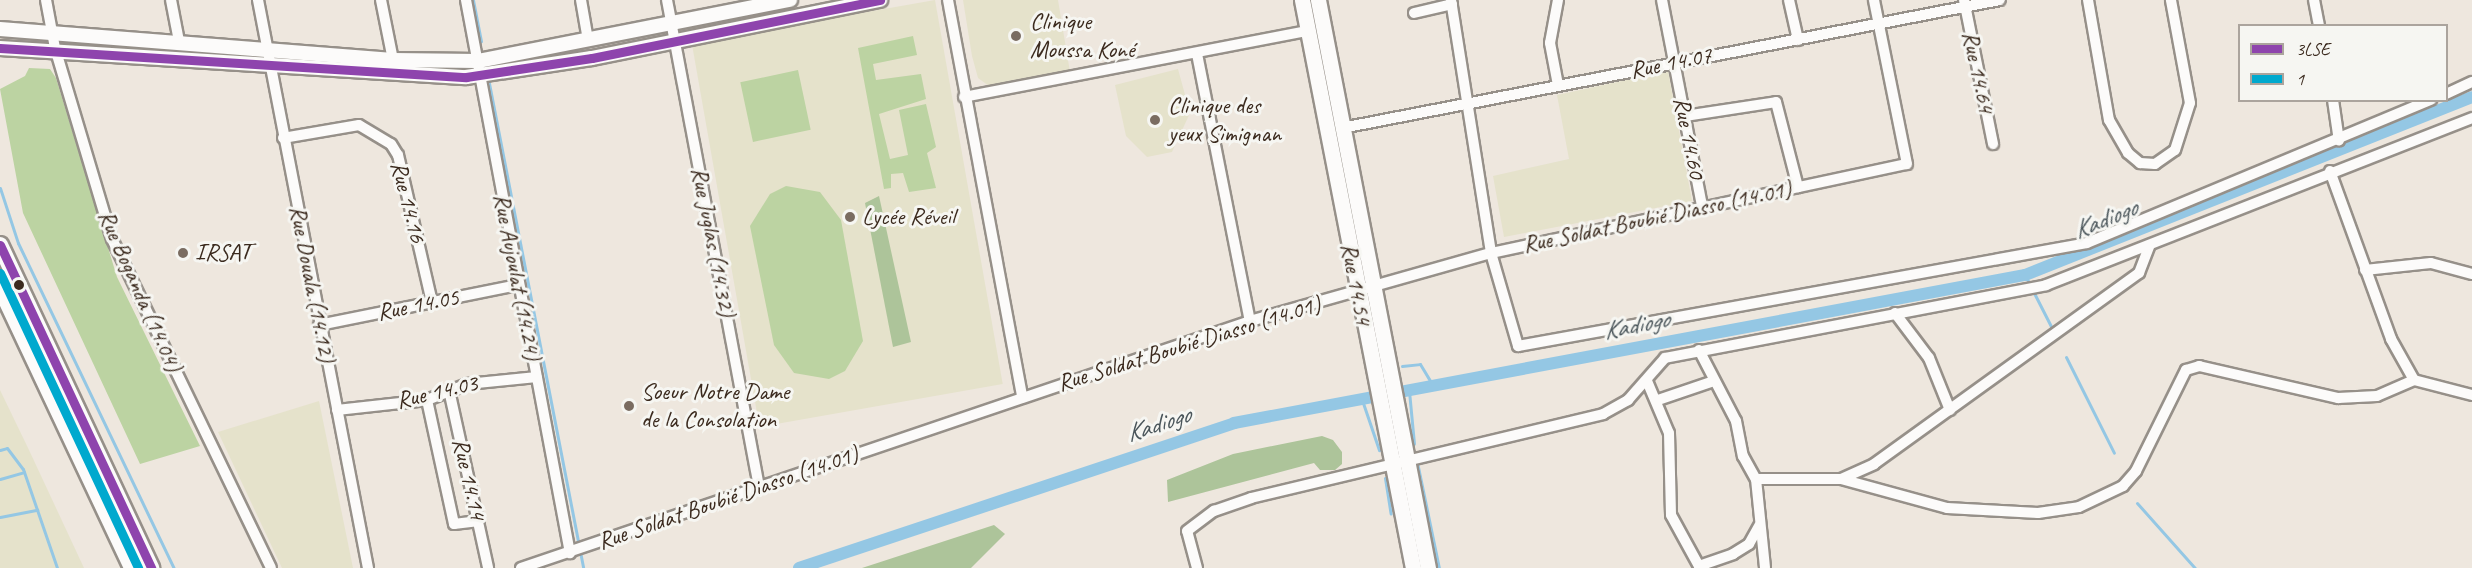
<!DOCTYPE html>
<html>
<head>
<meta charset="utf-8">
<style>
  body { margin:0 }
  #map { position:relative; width:2472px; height:568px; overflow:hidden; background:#eee7de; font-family:Caveat,sans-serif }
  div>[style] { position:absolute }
  .built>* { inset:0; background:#e5e2cb; transform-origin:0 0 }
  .green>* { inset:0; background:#bcd3a2; transform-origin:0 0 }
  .forest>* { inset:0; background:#adc49a }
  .stream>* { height:3px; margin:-1.5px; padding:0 1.5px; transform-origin:1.5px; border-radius:1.5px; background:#94c7e4 }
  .canal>* { height:12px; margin:-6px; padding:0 6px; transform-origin:6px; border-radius:6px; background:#94c7e4 }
  .roads { filter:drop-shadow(2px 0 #969089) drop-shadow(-2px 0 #969089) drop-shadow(0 2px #969089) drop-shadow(0 -2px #969089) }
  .minor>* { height:10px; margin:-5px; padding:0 5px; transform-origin:5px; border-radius:5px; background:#fcfbfa }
  .tertiary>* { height:14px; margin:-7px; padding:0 7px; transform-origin:7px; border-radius:7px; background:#fcfbfa }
  .secondary>* { height:15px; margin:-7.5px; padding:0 7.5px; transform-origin:7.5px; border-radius:7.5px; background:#fcfbfa }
  .primary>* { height:16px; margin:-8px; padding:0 8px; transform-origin:8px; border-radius:8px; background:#fcfbfa }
  .bus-1>* { height:9px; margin:-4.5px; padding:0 4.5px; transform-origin:4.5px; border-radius:4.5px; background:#8e44ad }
  .bus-2>* { height:9px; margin:-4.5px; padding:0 4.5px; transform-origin:4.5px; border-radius:4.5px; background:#00a9ce }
  .dots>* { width:16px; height:16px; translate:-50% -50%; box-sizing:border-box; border:3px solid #f6f6f2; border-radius:50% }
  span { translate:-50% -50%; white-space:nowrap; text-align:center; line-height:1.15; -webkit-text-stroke:6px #f6f6f2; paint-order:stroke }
  .poi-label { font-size:24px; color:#3b2a1e }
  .left { translate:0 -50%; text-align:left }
  .street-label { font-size:24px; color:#3b2a1e }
  .water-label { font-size:26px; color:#4a555a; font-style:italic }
  .legend { position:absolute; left:2238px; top:24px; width:210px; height:78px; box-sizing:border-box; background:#f6f6f2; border:2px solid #aba49d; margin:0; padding:8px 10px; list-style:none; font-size:18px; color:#3b2a1e }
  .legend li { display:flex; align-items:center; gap:12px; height:30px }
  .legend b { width:30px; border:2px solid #aba49d }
</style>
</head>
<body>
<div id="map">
  <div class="built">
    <div style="left:935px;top:0;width:390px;height:247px;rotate:80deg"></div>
    <div style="clip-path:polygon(963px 0,1058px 0,1070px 72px,989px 86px,978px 78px,972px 56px)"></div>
    <div style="clip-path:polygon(1178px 69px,1190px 113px,1172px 152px,1147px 157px,1126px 136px,1115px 85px)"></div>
    <div style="clip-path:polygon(1668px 71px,1692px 201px,1504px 237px,1493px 176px,1569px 159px,1557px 95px)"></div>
    <div style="clip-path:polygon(0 390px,29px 450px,84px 568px,0 568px)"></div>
    <div style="clip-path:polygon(319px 401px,353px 568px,282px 568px,218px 432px)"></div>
  </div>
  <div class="green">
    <div style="clip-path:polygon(913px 36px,917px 55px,873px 64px,876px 80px,921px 74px,926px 99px,879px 114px,890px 159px,908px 155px,899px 110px,926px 104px,936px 147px,927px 153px,936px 188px,909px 192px,903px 173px,891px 174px,891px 188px,884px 189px,858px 48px)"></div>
    <div style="clip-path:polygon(29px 68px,50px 69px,56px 78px,117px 277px,200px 446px,140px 464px,23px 213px,0 89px,25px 76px)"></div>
    <div style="left:798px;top:70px;width:61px;height:59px;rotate:78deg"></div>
    <div style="clip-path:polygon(786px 186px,820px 192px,841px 220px,863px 341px,845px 371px,829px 379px,794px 373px,774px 345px,750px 226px,770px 194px)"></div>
  </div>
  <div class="forest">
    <div style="clip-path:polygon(879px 196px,911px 342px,893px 347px,865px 203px)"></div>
    <div style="clip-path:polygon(1322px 436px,1333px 440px,1342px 452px,1342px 464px,1335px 470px,1320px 470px,1314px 463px,1168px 502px,1167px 480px,1233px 454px)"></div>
    <div style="clip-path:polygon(994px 525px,1005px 534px,971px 568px,862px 568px)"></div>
  </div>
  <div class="stream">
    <div style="left:473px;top:0;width:42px;rotate:79deg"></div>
    <div style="left:488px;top:78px;width:499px;rotate:79deg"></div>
    <div style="left:0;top:188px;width:58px;rotate:71.9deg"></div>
    <div style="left:18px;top:243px;width:361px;rotate:64.4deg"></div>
    <div style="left:2025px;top:275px;width:11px;rotate:63deg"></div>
    <div style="left:2033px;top:291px;width:39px;rotate:63deg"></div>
    <div style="left:2066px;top:357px;width:107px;rotate:63.4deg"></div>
    <div style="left:1402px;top:366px;width:18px;rotate:-6deg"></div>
    <div style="left:1420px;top:364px;width:27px;rotate:59deg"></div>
    <div style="left:1409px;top:391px;width:53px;rotate:84.6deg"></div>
    <div style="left:1362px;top:400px;width:53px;rotate:71.2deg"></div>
    <div style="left:0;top:450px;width:7px;rotate:-16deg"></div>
    <div style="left:7px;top:448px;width:26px;rotate:53deg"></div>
    <div style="left:23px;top:469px;width:105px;rotate:71deg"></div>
    <div style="left:1417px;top:462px;width:108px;rotate:78.3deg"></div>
    <div style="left:1385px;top:478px;width:36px;rotate:81deg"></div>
    <div style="left:0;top:479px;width:25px;rotate:-16deg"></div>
    <div style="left:2137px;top:503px;width:87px;rotate:48.3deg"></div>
    <div style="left:0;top:517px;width:38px;rotate:-11deg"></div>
  </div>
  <div class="canal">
    <div style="left:799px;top:568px;width:459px;rotate:-18.4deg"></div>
    <div style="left:1234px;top:423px;width:805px;rotate:-10.6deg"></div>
    <div style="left:2025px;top:275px;width:481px;rotate:-21.7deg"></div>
  </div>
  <div class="roads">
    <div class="minor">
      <div style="left:46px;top:0;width:49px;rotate:79.4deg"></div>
      <div style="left:55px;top:48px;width:199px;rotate:73.4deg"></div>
      <div style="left:112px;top:239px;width:365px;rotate:64.2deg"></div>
      <div style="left:171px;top:0;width:42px;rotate:79deg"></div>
      <div style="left:258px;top:0;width:579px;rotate:79.04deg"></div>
      <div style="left:381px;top:0;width:61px;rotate:78.7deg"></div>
      <div style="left:466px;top:0;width:563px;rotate:79.35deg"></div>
      <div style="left:581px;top:0;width:41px;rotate:80.1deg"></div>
      <div style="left:667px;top:0;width:494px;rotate:79.3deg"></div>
      <div style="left:948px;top:0;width:402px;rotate:79.4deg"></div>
      <div style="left:1451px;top:0;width:256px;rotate:81deg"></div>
      <div style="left:1491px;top:253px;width:97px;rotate:73.8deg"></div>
      <div style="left:1518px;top:346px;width:578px;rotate:-10.26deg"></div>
      <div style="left:2087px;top:243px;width:373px;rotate:-22.6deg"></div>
      <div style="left:1662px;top:0;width:210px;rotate:79deg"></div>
      <div style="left:1789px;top:0;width:41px;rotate:77.3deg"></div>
      <div style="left:1964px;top:0;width:147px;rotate:78.6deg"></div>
      <div style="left:2088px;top:0;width:122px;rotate:80.1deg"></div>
      <div style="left:2109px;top:120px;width:38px;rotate:60deg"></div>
      <div style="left:2128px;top:153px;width:16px;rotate:40deg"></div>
      <div style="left:2140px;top:163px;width:15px;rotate:4deg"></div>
      <div style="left:2155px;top:164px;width:24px;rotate:-35deg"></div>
      <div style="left:2175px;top:150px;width:49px;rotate:-72.3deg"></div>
      <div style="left:2190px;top:103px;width:105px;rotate:-100.5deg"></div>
      <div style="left:2314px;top:0;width:26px;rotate:79deg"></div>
      <div style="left:1414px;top:13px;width:39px;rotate:-13deg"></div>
      <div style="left:1197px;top:54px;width:272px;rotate:78.8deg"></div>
      <div style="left:1558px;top:85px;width:43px;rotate:-100.8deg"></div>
      <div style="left:1550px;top:43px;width:44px;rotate:-79.5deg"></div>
      <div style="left:2446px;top:94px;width:29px;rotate:-25deg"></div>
      <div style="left:964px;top:97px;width:350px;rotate:-10.9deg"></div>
      <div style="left:2333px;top:100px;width:41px;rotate:81.7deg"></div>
      <div style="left:1685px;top:116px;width:92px;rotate:-8.7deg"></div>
      <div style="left:1776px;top:102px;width:88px;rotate:75.5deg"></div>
      <div style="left:1342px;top:128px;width:670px;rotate:-11.01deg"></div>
      <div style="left:283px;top:138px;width:77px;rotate:-9.7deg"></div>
      <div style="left:359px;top:125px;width:37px;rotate:31deg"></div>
      <div style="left:391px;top:144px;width:13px;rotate:58deg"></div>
      <div style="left:398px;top:155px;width:151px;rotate:77deg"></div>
      <div style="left:2330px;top:171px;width:179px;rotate:70deg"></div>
      <div style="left:2391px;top:339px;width:47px;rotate:60.7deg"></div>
      <div style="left:2365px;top:270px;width:66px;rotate:-6.1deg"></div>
      <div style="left:2431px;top:263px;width:42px;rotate:15deg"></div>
      <div style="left:1895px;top:313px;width:56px;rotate:52.9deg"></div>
      <div style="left:1929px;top:358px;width:56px;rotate:68deg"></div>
      <div style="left:319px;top:325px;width:202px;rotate:-11.4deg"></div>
      <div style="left:1699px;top:350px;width:80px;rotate:62.5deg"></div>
      <div style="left:1736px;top:421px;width:36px;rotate:79deg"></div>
      <div style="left:1743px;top:456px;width:26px;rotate:61deg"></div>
      <div style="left:1756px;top:479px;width:89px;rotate:84.2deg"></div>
      <div style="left:1647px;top:381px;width:56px;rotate:67.1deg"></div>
      <div style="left:1669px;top:433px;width:82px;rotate:88.6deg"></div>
      <div style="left:1671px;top:515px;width:60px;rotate:61.3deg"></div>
      <div style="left:449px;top:390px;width:182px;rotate:77.6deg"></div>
      <div style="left:427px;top:400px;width:127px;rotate:77.7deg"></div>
      <div style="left:454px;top:524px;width:25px;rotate:-7deg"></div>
      <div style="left:1658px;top:400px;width:56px;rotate:-18.8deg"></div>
      <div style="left:337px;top:410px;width:91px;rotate:-6.3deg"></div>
      <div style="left:427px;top:400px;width:43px;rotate:-21.8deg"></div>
      <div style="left:467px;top:384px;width:70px;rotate:-5.7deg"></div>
      <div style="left:1756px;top:479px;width:85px"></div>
      <div style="left:1841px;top:479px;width:36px;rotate:-24deg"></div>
      <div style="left:1874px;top:464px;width:327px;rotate:-35.8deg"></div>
      <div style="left:2139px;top:273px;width:30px;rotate:-69deg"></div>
      <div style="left:1841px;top:479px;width:110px;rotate:15.3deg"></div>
      <div style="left:1947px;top:508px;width:91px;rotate:3.1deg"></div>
      <div style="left:2038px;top:513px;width:41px;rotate:-8.3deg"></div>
      <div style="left:2079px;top:507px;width:49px;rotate:-25.5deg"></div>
      <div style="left:2123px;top:486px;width:20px;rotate:-49deg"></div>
      <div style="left:2136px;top:471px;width:113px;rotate:-63.7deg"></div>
      <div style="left:2186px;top:370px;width:14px;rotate:-17deg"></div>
      <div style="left:2199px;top:366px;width:143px;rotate:13deg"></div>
      <div style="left:2338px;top:398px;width:39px;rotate:-3deg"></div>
      <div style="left:2377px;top:396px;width:40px;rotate:-23.4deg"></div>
      <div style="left:2414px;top:380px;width:60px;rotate:14.5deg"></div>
      <div style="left:1699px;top:566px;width:36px;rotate:-19deg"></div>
      <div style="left:1733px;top:554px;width:19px;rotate:-32deg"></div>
      <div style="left:1749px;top:544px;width:21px;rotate:-61deg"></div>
      <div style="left:521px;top:568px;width:770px;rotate:-18.72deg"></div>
      <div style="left:1250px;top:321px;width:250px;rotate:-15.8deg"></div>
      <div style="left:1491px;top:253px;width:425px;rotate:-12.1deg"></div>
      <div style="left:1907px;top:164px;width:167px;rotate:-101.4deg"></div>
      <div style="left:1197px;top:568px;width:38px;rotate:-105deg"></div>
      <div style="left:1187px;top:531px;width:34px;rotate:-37deg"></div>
      <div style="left:1214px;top:511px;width:39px;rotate:-19deg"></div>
      <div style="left:1251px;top:498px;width:362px;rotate:-13.4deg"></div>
      <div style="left:1603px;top:414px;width:29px;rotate:-29deg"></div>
      <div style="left:1628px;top:400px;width:56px;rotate:-48.6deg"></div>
      <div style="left:1665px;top:358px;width:388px;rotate:-10.8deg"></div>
      <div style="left:2046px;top:285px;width:458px;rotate:-21.4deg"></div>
    </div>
    <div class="tertiary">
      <div style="left:0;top:29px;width:394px;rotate:4.5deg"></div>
      <div style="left:393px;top:60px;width:85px;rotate:0.7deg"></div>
      <div style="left:478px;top:61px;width:318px;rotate:-11.1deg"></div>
      <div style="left:0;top:48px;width:467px;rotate:3.6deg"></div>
      <div style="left:466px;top:77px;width:127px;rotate:-8.6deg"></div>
      <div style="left:592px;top:58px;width:294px;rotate:-11.4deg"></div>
    </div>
    <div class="secondary">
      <div style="left:1302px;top:0;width:579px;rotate:78.94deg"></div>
      <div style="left:1318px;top:0;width:579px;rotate:79.04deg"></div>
    </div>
    <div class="primary">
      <div style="left:0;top:245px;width:357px;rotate:64.9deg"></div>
      <div style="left:0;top:287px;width:310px;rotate:64.8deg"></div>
    </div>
  </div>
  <div class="bus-1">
    <div style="left:0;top:48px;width:467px;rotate:3.6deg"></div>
    <div style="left:466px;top:77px;width:127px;rotate:-8.6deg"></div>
    <div style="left:592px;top:58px;width:294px;rotate:-11.4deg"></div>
    <div style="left:0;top:245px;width:357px;rotate:64.9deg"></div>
  </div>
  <div class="bus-2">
    <div style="left:0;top:273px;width:326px;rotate:64.9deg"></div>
  </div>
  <div class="dots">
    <div style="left:1016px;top:36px;background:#7a6c61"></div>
    <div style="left:1155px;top:120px;background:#7a6c61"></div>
    <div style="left:850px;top:217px;background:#7a6c61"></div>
    <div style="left:183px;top:253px;background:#7a6c61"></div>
    <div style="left:19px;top:285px;background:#3b2a1e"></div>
    <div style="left:629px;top:406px;background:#7a6c61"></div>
  </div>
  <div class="poi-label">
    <span class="left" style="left:1030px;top:36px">Clinique<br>Moussa Koné</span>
    <span class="left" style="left:1168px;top:120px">Clinique des<br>yeux Simignan</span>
    <span class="left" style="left:862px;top:217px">Lycée Réveil</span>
    <span class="left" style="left:195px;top:253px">IRSAT</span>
    <span class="left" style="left:641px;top:406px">Soeur Notre Dame<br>de la Consolation</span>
  </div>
  <div class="street-label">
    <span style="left:1671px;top:63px;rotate:-11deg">Rue 14.07</span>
    <span style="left:1978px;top:72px;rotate:78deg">Rue 14.64</span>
    <span style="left:1689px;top:138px;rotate:79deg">Rue 14.60</span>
    <span style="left:408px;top:202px;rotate:76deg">Rue 14.16</span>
    <span style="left:1657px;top:217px;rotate:-12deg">Rue Soldat Boubié Diasso (14.01)</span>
    <span style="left:713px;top:242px;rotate:79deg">Rue Juglas (14.32)</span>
    <span style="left:517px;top:277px;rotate:79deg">Rue Aujoulat (14.24)</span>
    <span style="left:312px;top:284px;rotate:79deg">Rue Douala (14.12)</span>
    <span style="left:1356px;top:284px;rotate:79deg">Rue 14.54</span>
    <span style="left:140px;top:291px;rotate:66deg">Rue Boganda (14.04)</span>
    <span style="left:418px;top:305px;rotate:-11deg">Rue 14.05</span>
    <span style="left:1189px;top:344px;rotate:-17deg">Rue Soldat Boubié Diasso (14.01)</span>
    <span style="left:437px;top:392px;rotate:-13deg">Rue 14.03</span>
    <span style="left:469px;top:479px;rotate:77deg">Rue 14.14</span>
    <span style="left:728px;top:498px;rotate:-19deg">Rue Soldat Boubié Diasso (14.01)</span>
  </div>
  <div class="water-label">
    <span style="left:2105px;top:219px;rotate:-22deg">Kadiogo</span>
    <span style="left:1636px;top:325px;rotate:-11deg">Kadiogo</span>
    <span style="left:1158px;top:424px;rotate:-18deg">Kadiogo</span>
  </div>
  <ul class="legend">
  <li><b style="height:8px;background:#8e44ad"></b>3LSE</li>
  <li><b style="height:8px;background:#00a9ce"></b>1</li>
  </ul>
</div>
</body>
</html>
